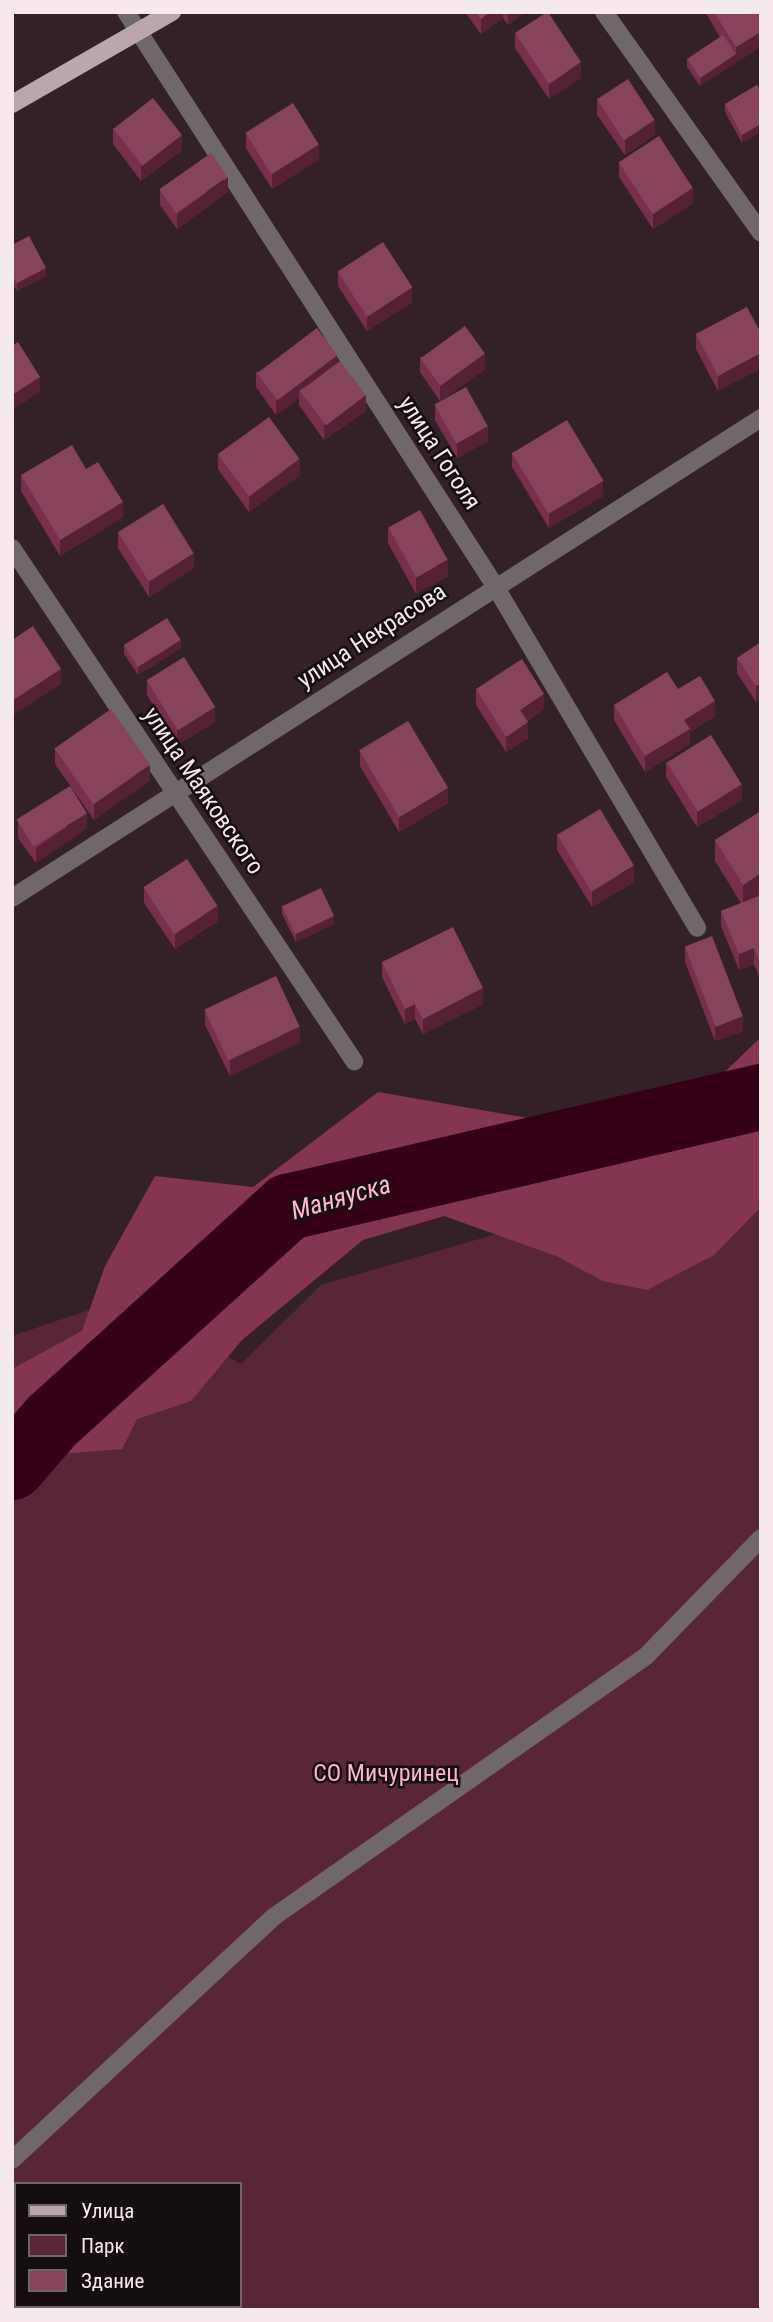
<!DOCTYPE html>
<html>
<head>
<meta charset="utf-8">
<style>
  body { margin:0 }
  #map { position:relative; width:773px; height:2322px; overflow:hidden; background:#332127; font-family:"Roboto Condensed",sans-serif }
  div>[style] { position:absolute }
  .green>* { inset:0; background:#592637 }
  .forest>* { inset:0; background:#843551 }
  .river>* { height:66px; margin:-33px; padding:0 33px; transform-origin:33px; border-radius:33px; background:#330015 }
  .minor>* { height:18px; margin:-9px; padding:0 9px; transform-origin:9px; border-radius:9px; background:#706769 }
  .major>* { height:18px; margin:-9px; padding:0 9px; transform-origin:9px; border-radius:9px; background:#baa6ab }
  .wall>* { inset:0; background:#782f4b }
  .shaded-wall>* { inset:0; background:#572135; transform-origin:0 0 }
  .building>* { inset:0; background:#86435c; transform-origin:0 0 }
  span { translate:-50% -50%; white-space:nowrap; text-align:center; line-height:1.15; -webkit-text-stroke:5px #150e10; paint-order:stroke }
  .street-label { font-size:24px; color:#f5e9ec }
  .park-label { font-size:24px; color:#fcb5c9 }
  .water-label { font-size:26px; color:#ffb8cc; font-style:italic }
  .frame { position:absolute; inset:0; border:14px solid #f5e9ec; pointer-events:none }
  .legend { position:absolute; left:14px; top:2182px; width:228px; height:126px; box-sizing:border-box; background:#150e10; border:2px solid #6f6668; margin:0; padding:9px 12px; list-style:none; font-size:21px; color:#f5e9ec }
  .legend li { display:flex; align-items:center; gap:14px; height:35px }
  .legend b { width:35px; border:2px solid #6f6668 }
</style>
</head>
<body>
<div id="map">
  <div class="green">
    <div style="clip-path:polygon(evenodd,761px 1157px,761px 2310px,12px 2310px,12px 1336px,122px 1299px,241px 1364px,321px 1285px,761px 1157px,16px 2184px,240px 2184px,240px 2306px,16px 2306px,16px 2184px)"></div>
  </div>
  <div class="forest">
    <div style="clip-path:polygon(761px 1037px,761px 1207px,714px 1255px,647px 1290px,603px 1281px,556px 1256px,444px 1216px,363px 1240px,242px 1340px,191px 1401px,137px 1419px,122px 1449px,12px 1458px,12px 1369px,82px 1331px,105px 1266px,155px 1176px,253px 1187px,378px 1092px,654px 1140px)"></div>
  </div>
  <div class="river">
    <div style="left:12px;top:1467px;width:61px;rotate:-49deg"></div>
    <div style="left:52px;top:1421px;width:319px;rotate:-42.2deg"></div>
    <div style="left:288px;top:1207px;width:486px;rotate:-13.1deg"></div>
  </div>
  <div class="minor">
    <div style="left:126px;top:12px;width:682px;rotate:57.26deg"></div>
    <div style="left:495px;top:586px;width:397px;rotate:59.4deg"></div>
    <div style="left:604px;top:12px;width:271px;rotate:54.6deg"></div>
    <div style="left:12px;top:548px;width:617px;rotate:56.31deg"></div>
    <div style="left:12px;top:898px;width:890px;rotate:-32.65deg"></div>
    <div style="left:12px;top:2160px;width:355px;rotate:-42.9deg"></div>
    <div style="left:272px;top:1918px;width:458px;rotate:-35deg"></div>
    <div style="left:647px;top:1655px;width:163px;rotate:-45.7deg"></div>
  </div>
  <div class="major">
    <div style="left:12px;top:104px;width:185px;rotate:-29.9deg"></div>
  </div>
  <div class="wall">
    <div style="clip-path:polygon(465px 12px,525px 12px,508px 25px,503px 18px,481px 34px)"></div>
    <div style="clip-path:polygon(705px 12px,761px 12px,736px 62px,700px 86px,687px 67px,687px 59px,720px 37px)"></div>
    <div style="clip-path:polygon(515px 33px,581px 78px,549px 99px,515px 48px)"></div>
    <div style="clip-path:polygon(757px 85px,742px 143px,725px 112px,725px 104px)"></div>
    <div style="clip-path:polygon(597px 100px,655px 135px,625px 155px,597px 115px)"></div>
    <div style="clip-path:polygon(113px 128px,182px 150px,141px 181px,113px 144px)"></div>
    <div style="clip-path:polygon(246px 133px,319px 159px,272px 189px,246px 148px)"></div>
    <div style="clip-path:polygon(619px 162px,693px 203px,653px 229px,619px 177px)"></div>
    <div style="clip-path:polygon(160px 190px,228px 192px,177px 229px,160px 205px)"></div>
    <div style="clip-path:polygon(12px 245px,46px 276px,17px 291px,12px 282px)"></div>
    <div style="clip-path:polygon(338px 271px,412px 302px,367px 331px,338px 286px)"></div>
    <div style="clip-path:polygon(747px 307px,718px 391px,696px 349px,696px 334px)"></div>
    <div style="clip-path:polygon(420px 357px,485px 369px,440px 401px,420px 372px)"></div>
    <div style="clip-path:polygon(337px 363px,366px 411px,324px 440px,299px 405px,299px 398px,276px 415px,256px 387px,256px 372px)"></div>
    <div style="clip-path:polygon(435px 405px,488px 441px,457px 458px,435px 420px)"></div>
    <div style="clip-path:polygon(512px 452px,603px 496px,549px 528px,512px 467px)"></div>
    <div style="clip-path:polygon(218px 454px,300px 475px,249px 512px,218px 469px)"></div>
    <div style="clip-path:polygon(86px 469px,123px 517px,60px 556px,21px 491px,21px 475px)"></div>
    <div style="clip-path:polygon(388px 527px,448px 576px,416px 594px,388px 543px)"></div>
    <div style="clip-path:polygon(118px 532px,194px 568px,149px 597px,118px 548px)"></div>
    <div style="clip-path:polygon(761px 642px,756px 702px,737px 673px,737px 658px)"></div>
    <div style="clip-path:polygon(124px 646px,181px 648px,138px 675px,124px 654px)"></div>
    <div style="clip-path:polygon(147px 680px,215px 722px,177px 745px,147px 695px)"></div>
    <div style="clip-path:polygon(476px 689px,544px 709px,527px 721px,528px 738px,506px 752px,476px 705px)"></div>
    <div style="clip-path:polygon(678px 689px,715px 716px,690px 732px,690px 744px,645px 772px,614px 720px,614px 705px)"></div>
    <div style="clip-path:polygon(55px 749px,150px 780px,94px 820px,55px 764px)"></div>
    <div style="clip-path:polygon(360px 751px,448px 803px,399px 832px,360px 766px)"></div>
    <div style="clip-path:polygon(666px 762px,742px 800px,697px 827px,666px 777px)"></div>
    <div style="clip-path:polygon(761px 811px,759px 976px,754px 964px,739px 970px,721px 926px,721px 911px,741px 903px,715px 861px,715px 840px)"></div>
    <div style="clip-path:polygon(18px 822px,87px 828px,36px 863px,18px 838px)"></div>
    <div style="clip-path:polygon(557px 835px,634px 882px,592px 907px,557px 850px)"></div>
    <div style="clip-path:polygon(144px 888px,218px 921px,175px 949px,144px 903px)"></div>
    <div style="clip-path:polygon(282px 906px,334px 924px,296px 942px,282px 914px)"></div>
    <div style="clip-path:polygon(685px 946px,743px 1031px,715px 1041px,685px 962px)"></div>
    <div style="clip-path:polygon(382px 962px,483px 1004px,423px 1034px,415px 1019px,405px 1024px,382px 977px)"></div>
    <div style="clip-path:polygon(205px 1010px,300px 1042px,230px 1076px,205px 1025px)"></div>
  </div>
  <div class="shaded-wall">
    <div style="clip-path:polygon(490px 12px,503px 12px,503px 18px,481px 34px,481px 19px)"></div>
    <div style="clip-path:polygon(508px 12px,525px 12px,508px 25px)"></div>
    <div style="clip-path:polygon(761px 32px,761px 47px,700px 86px,700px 78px,736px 54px,736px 47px)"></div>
    <div style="clip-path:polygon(581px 62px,581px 78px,549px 99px,549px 84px)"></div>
    <div style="clip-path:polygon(655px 120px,655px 135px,625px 155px,625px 140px)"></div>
    <div style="clip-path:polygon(761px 124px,761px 132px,742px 143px,742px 135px)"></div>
    <div style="clip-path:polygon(182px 135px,182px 150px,141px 181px,141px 166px)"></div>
    <div style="clip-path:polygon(319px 144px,319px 159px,272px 189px,272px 174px)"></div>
    <div style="clip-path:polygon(228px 177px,228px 192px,177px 229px,177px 214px)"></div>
    <div style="clip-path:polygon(693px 188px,693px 203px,653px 229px,653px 214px)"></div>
    <div style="clip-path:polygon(46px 268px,46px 276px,17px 291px,17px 283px)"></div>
    <div style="clip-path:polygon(412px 287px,412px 302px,367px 331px,367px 316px)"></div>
    <div style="clip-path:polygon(761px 353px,761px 369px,718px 391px,718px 376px)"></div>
    <div style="clip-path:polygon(485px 354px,485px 369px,440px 401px,440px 385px)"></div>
    <div style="clip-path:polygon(337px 355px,337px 370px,299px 390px,299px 398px,276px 415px,276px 400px)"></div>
    <div style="clip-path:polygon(40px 377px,40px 392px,12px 410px,12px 395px)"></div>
    <div style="clip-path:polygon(366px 395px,366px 411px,324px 440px,324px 425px)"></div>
    <div style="clip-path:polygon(488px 426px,488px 441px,457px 458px,457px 443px)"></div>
    <div style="clip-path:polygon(300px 459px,300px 475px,249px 512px,249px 497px)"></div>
    <div style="clip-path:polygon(603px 481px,603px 496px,549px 528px,549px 513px)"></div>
    <div style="clip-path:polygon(123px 502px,123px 517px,60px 556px,60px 540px)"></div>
    <div style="clip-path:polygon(194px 553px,194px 568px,149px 597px,149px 582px)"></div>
    <div style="clip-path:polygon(448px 560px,448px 576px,416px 594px,416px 578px)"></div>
    <div style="clip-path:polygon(181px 640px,181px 648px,138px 675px,138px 667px)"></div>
    <div style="clip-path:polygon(61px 669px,61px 684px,12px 716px,12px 701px)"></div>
    <div style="clip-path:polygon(761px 684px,761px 699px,756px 702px,756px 686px)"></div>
    <div style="clip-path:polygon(544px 694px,544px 709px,520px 725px,520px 710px)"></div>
    <div style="clip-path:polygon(715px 701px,715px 716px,690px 732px,690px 744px,645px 772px,645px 756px,684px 720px)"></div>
    <div style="clip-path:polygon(215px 707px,215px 722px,177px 745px,177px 729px)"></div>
    <div style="clip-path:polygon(528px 722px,528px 738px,506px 752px,506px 737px)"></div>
    <div style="clip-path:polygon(150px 765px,150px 780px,94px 820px,94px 804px)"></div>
    <div style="clip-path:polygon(742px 784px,742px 800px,697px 827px,697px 812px)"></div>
    <div style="clip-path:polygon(448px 788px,448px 803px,399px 832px,399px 816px)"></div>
    <div style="clip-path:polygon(87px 813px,87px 828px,36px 863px,36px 848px)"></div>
    <div style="clip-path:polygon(634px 866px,634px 882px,592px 907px,592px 892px)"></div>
    <div style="clip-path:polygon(761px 873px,761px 895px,743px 906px,743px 885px)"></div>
    <div style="clip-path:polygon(218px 906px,218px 921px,175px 949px,175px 934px)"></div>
    <div style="clip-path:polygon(334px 916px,334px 924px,296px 942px,296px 934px)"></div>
    <div style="clip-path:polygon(754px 948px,754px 964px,739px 970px,739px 954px)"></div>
    <div style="left:761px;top:960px;width:15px;height:2px;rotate:90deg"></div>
    <div style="clip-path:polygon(483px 988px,483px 1004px,423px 1034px,423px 1019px)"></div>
    <div style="clip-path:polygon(415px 1004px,415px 1019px,405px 1024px,405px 1009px)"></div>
    <div style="clip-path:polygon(743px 1016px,743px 1031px,715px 1041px,715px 1026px)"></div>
    <div style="clip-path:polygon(300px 1027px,300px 1042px,230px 1076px,230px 1060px)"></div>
  </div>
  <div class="building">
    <div style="clip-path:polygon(476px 12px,490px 12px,481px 19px)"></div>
    <div style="clip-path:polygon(547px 12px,548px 12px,581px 62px,549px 84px,515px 33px)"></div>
    <div style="clip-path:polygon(714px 12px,761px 12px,761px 32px,736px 47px)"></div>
    <div style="left:723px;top:35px;width:23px;height:43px;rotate:56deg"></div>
    <div style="left:628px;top:79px;width:49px;height:37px;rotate:57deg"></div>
    <div style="clip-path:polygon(757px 85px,761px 91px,761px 124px,742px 135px,725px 104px)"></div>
    <div style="left:153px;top:98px;width:47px;height:50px;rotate:52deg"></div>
    <div style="left:293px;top:103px;width:49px;height:56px;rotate:58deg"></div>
    <div style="left:659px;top:136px;width:62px;height:48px;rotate:57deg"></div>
    <div style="left:211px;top:153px;width:29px;height:63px;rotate:55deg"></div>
    <div style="clip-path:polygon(29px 236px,46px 268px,17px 283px,12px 274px,12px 245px)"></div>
    <div style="left:383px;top:242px;width:54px;height:54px;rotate:57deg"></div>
    <div style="clip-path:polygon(747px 307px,761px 333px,761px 353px,718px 376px,696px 334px)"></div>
    <div style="left:465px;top:326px;width:34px;height:55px;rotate:54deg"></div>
    <div style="left:317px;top:328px;width:34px;height:75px;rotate:53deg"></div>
    <div style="clip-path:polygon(18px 342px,40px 377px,12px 395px,12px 346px)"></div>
    <div style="left:340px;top:361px;width:43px;height:50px;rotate:53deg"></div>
    <div style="left:466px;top:387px;width:45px;height:36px;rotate:61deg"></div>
    <div style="left:269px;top:417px;width:52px;height:63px;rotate:54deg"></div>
    <div style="left:567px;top:420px;width:71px;height:64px;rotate:59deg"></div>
    <div style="clip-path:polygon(72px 445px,86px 469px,98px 462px,123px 502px,60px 540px,21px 475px)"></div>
    <div style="left:163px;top:504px;width:58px;height:53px;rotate:58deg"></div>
    <div style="left:420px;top:510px;width:57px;height:36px;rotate:61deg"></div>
    <div style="left:167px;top:618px;width:26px;height:51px;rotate:58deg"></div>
    <div style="clip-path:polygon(33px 626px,61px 669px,12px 701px,12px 640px)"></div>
    <div style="clip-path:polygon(761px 642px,761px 684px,756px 686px,737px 658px)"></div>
    <div style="left:184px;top:657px;width:59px;height:44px;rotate:58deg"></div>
    <div style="clip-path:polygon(522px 659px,544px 694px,520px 710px,528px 722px,506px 737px,476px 689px)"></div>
    <div style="clip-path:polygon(667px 672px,678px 689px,700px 676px,715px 701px,684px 720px,690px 729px,645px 756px,614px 705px)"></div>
    <div style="left:111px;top:709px;width:68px;height:69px;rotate:55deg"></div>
    <div style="left:408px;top:721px;width:78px;height:57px;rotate:59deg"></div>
    <div style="left:711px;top:735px;width:58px;height:52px;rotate:58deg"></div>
    <div style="left:70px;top:786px;width:32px;height:63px;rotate:58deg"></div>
    <div style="left:600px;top:809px;width:66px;height:50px;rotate:59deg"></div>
    <div style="clip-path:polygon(761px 811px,761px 873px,743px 885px,715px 840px)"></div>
    <div style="left:187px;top:859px;width:56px;height:52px;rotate:57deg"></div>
    <div style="left:321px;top:888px;width:31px;height:43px;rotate:65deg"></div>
    <div style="clip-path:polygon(761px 895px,761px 960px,759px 961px,754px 948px,739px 954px,721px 911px)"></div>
    <div style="clip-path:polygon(453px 927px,483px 988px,423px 1019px,415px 1004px,405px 1009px,382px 962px)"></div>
    <div style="left:712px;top:936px;width:86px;height:29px;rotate:69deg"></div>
    <div style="left:276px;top:976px;width:56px;height:79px;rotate:65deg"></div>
  </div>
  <div class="street-label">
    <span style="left:439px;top:453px;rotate:57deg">улица Гоголя</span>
    <span style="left:372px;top:636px;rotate:-33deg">улица Некрасова</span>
    <span style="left:203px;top:791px;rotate:56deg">улица Маяковского</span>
  </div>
  <div class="park-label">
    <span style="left:386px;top:1774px">СО Мичуринец</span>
  </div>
  <div class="water-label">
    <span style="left:341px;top:1198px;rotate:-16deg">Маняуска</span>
  </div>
  <div class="frame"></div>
  <ul class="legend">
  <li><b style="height:9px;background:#baa6ab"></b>Улица</li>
  <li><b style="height:19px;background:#592637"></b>Парк</li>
  <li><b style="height:19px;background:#86435c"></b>Здание</li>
  </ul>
</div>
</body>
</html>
